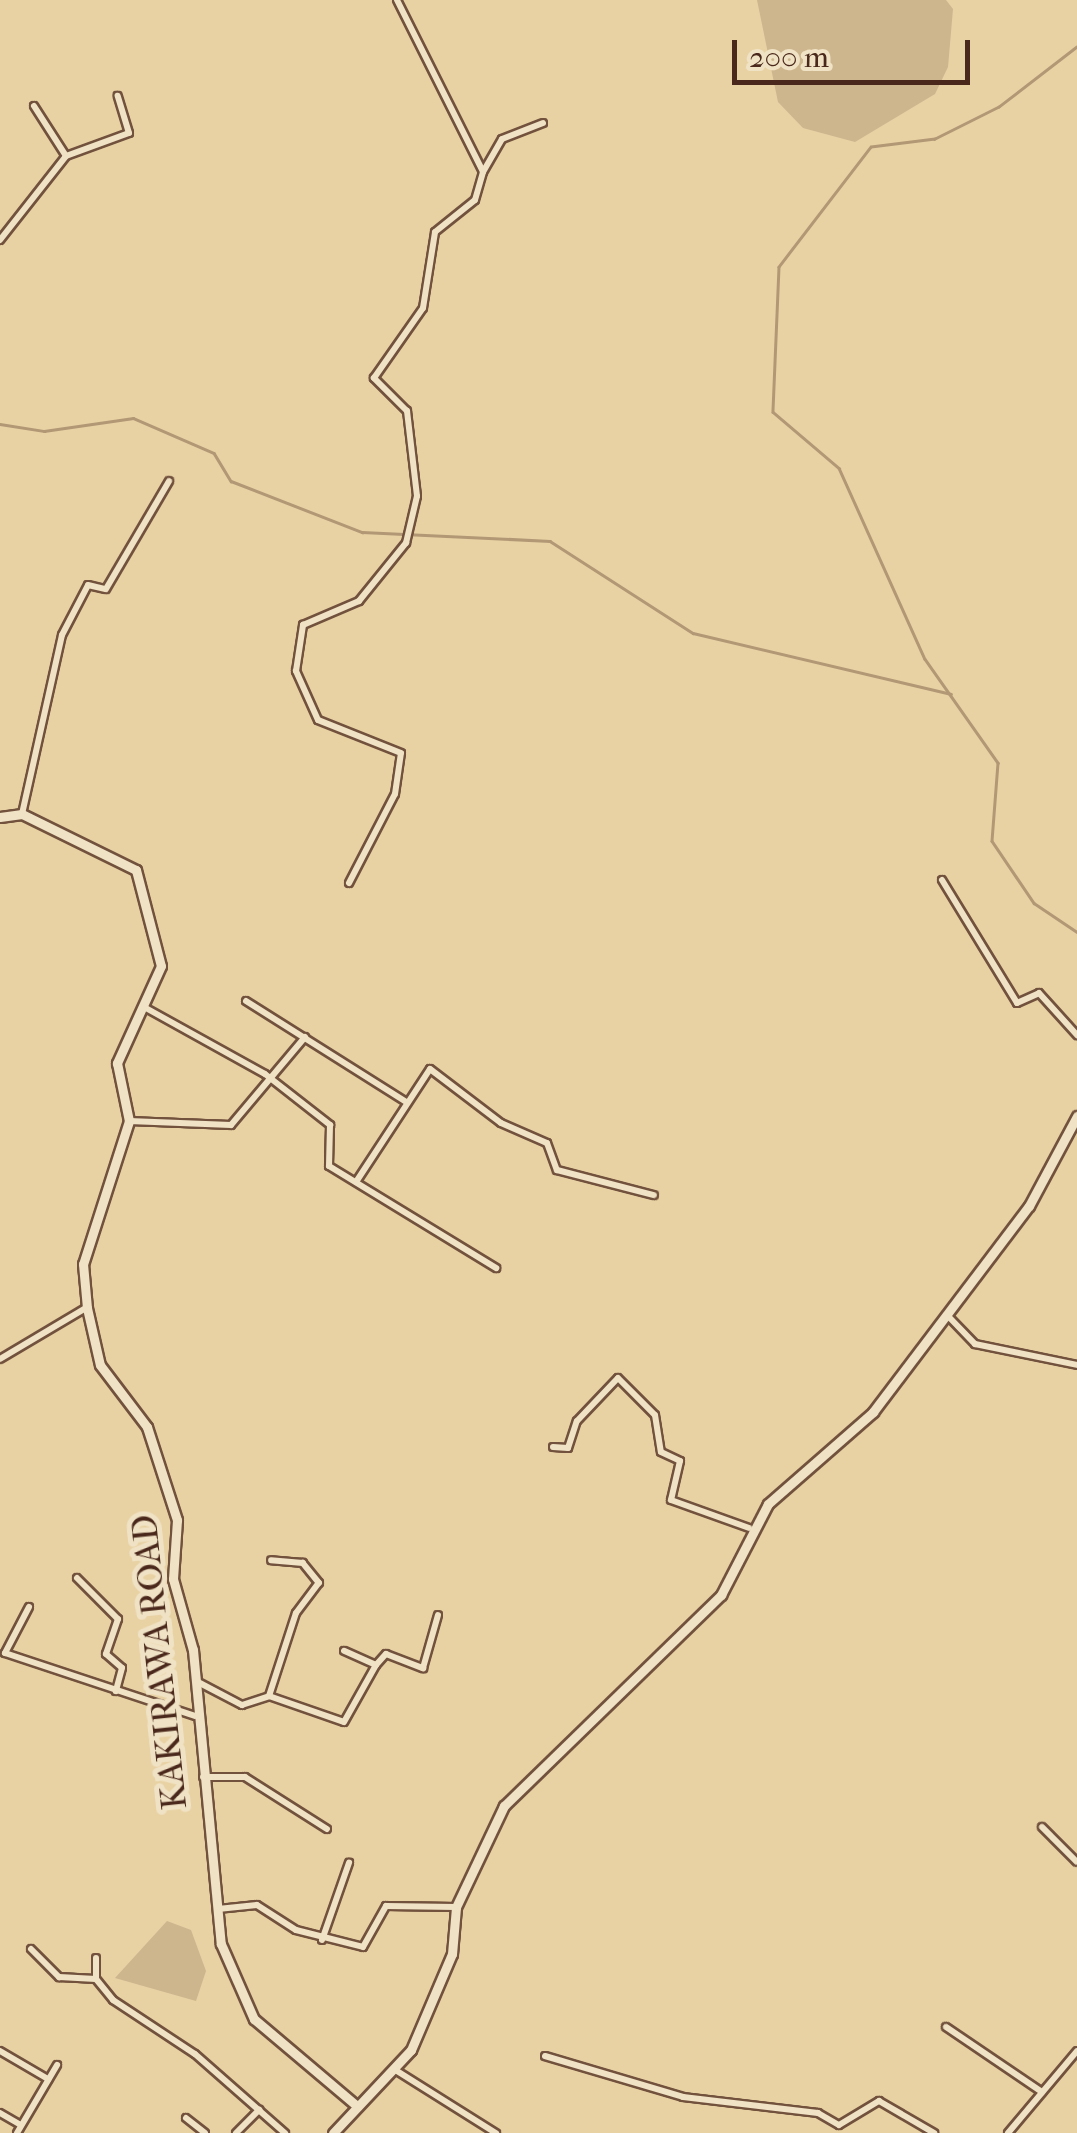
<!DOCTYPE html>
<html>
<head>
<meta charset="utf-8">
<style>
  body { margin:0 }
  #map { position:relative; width:1077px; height:2133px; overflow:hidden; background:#e8d2a4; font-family:"IM FELL French Canon",serif }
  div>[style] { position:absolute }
  .green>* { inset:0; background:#cdb58d }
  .stream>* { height:2.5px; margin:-1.25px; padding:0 1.25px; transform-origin:1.25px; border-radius:1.25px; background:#b29875 }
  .roads { filter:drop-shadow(2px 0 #72523d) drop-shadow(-2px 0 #72523d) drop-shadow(0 2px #72523d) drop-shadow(0 -2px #72523d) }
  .street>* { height:6px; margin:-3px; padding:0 3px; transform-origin:3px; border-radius:3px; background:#f0e2c4 }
  .secondary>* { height:9px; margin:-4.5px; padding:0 4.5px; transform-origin:4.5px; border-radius:4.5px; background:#f0e2c4 }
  span { translate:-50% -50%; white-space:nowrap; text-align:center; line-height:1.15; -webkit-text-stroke:10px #f0e2c4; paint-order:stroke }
  .street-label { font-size:35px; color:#4a281b }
  .scale { position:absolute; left:732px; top:40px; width:238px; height:45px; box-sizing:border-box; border:5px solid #4a281b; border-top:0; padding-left:12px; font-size:30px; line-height:35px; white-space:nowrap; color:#4a281b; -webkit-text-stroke:8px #f0e2c4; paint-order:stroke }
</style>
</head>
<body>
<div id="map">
  <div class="green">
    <div style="clip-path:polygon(757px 0,946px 0,953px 9px,948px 67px,935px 94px,855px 142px,803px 128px,778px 102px)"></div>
    <div style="clip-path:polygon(167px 1921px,191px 1930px,206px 1971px,196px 2001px,115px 1978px)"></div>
  </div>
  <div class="stream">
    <div style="left:1077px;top:47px;width:98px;rotate:142.4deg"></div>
    <div style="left:999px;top:107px;width:72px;rotate:153.4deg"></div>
    <div style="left:935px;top:139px;width:64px;rotate:172.9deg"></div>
    <div style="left:871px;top:147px;width:151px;rotate:127.5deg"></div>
    <div style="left:779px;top:267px;width:145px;rotate:92.4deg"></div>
    <div style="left:773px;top:412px;width:87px;rotate:40.3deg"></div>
    <div style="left:839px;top:468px;width:209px;rotate:65.8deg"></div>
    <div style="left:925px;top:659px;width:127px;rotate:54.9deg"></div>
    <div style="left:998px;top:763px;width:78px;rotate:94.4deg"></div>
    <div style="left:992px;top:841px;width:75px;rotate:55.9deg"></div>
    <div style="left:1034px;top:903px;width:52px;rotate:34deg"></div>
    <div style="left:0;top:424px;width:45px;rotate:9deg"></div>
    <div style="left:44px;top:431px;width:90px;rotate:-8.3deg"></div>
    <div style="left:133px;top:418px;width:88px;rotate:23.4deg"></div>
    <div style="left:214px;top:453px;width:33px;rotate:59deg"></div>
    <div style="left:231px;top:481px;width:141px;rotate:21.3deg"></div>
    <div style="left:362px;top:532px;width:188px;rotate:2.7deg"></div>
    <div style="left:550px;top:541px;width:170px;rotate:32.8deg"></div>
    <div style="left:693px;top:633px;width:265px;rotate:13.3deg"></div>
  </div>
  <div class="roads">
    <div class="street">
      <div style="left:397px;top:0;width:192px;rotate:63.4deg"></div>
      <div style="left:483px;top:172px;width:38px;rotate:-60deg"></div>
      <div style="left:502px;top:139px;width:44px;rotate:-21.3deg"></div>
      <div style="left:34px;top:106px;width:59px;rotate:57.4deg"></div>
      <div style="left:0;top:240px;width:107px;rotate:-51.8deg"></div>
      <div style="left:66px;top:156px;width:67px;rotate:-20.1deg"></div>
      <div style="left:129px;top:133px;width:39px;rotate:-107deg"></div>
      <div style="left:22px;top:814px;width:183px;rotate:-77.4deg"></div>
      <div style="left:62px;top:635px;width:56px;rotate:-62.5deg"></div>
      <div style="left:88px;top:585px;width:18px;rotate:13deg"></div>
      <div style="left:106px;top:589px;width:125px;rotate:-59.7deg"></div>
      <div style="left:942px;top:880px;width:144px;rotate:58.6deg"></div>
      <div style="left:1017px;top:1003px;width:24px;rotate:-24deg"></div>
      <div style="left:1039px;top:993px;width:57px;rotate:47.9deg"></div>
      <div style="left:349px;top:883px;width:100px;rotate:-62.7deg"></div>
      <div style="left:395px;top:794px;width:41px;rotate:-81.7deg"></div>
      <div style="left:401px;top:753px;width:89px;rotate:-158.3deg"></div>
      <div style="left:318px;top:720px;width:54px;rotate:-114.2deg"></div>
      <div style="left:296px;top:671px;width:47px;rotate:-81.3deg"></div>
      <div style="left:303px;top:625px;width:61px;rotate:-23.2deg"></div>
      <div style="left:359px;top:601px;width:75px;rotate:-51deg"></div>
      <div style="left:406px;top:543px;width:48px;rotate:-76.8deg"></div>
      <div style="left:417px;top:496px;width:86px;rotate:-96.7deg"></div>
      <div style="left:407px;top:411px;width:47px;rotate:-135deg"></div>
      <div style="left:374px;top:378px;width:85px;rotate:-55deg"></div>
      <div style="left:423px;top:308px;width:77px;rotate:-81deg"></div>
      <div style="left:435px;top:232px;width:51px;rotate:-38.7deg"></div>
      <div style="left:475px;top:200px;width:29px;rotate:-74deg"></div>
      <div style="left:246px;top:1001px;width:188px;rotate:32.2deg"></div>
      <div style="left:144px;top:1007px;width:138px;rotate:29deg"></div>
      <div style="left:265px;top:1074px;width:83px;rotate:38.1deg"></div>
      <div style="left:330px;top:1125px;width:41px;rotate:91.4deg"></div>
      <div style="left:329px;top:1166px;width:196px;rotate:31.4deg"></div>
      <div style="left:129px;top:1121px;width:102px;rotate:2.2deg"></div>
      <div style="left:231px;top:1125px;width:115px;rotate:-49.9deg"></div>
      <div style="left:356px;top:1182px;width:135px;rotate:-56.8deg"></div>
      <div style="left:430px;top:1069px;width:89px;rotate:37.3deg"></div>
      <div style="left:501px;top:1123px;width:50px;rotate:23.5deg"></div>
      <div style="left:547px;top:1143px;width:29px;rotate:70deg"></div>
      <div style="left:557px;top:1170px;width:100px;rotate:14.5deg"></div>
      <div style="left:948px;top:1316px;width:39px;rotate:46deg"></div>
      <div style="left:975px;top:1344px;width:104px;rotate:11.6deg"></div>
      <div style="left:0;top:1359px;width:100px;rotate:-30.7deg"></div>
      <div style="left:553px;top:1447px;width:15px;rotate:4deg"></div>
      <div style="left:568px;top:1448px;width:28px;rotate:-72deg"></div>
      <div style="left:577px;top:1421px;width:59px;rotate:-46.4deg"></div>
      <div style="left:618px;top:1378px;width:52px;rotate:45deg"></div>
      <div style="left:655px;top:1415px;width:37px;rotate:81deg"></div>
      <div style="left:661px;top:1452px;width:21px;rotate:25deg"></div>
      <div style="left:680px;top:1461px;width:40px;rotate:103deg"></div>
      <div style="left:671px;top:1500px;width:83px;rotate:19.7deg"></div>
      <div style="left:77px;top:1578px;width:58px;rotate:45deg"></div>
      <div style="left:118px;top:1619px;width:37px;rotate:109deg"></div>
      <div style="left:106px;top:1654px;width:21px;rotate:41deg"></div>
      <div style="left:122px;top:1668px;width:24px;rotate:105deg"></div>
      <div style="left:29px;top:1607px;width:52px;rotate:117.6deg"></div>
      <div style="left:5px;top:1653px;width:200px;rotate:18.3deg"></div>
      <div style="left:376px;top:1665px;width:15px;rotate:-48deg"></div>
      <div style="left:386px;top:1654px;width:40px;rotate:21deg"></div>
      <div style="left:423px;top:1668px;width:55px;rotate:-74.2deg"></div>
      <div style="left:196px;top:1681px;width:52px;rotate:27.6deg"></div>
      <div style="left:242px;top:1705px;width:28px;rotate:-18deg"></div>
      <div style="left:269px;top:1696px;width:79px;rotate:19.1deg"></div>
      <div style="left:344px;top:1722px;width:65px;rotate:-60.7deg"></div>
      <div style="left:376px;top:1665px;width:35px;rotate:-156deg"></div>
      <div style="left:269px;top:1696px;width:87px;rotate:-72deg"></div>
      <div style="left:296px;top:1613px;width:38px;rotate:-53deg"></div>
      <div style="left:319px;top:1583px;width:26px;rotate:-129deg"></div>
      <div style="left:303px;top:1563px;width:32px;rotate:-175deg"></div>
      <div style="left:203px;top:1777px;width:42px"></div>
      <div style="left:245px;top:1777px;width:97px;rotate:32.4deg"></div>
      <div style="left:1042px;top:1827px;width:49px;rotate:45deg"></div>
      <div style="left:218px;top:1909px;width:39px;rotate:-6deg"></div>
      <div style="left:257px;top:1905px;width:46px;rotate:32.7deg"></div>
      <div style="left:296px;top:1930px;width:69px;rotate:14.2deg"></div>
      <div style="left:363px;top:1947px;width:47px;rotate:-60.7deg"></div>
      <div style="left:386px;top:1906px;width:70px;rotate:0.8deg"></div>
      <div style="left:322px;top:1940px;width:82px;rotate:-70.7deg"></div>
      <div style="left:31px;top:1949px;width:40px;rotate:45deg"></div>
      <div style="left:59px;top:1977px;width:37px;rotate:3deg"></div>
      <div style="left:96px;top:1958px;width:21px;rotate:90deg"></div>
      <div style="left:96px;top:1979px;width:27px;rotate:51deg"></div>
      <div style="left:113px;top:2000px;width:98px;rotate:33.4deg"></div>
      <div style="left:195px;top:2054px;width:120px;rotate:41.3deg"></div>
      <div style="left:946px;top:2027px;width:116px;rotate:34.1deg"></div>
      <div style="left:0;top:2051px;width:56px;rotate:30.3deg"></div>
      <div style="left:545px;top:2056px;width:144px;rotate:16.5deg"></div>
      <div style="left:683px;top:2097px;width:136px;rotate:6.8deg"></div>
      <div style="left:818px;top:2113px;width:24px;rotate:30deg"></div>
      <div style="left:839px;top:2125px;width:47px;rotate:-31deg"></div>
      <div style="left:879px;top:2101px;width:64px;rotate:30.2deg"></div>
      <div style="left:397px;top:2071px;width:117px;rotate:32.1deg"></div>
      <div style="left:0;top:2113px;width:24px;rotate:30deg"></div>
      <div style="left:186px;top:2118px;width:24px;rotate:38deg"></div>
      <div style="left:17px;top:2133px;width:79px;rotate:-59.5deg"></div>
      <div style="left:236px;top:2133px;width:33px;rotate:-45deg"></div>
      <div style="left:1008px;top:2133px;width:107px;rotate:-49.9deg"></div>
    </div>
    <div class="secondary">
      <div style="left:0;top:817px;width:22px;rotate:-8deg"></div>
      <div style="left:22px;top:814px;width:127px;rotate:26.2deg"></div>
      <div style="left:136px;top:870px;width:99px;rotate:75.4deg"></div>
      <div style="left:161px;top:966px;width:107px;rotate:114.4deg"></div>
      <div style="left:117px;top:1063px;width:59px;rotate:78.3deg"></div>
      <div style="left:129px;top:1121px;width:150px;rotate:107.8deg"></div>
      <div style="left:83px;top:1264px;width:44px;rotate:84.8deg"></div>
      <div style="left:87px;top:1308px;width:58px;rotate:77.2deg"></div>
      <div style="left:100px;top:1365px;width:78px;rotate:52.8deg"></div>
      <div style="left:147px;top:1427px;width:98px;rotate:72.1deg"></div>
      <div style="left:177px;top:1520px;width:59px;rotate:93.9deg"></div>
      <div style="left:173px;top:1579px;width:74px;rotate:74.3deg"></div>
      <div style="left:193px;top:1650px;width:295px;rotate:84.6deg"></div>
      <div style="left:221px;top:1944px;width:82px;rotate:66.3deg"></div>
      <div style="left:254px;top:2019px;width:135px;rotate:40.2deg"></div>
      <div style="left:333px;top:2133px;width:114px;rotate:-46.8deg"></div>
      <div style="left:411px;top:2050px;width:104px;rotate:-66.9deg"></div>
      <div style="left:452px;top:1954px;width:47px;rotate:-85.1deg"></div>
      <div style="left:456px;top:1907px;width:112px;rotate:-64.6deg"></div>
      <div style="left:504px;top:1806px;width:303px;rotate:-44.2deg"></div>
      <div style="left:721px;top:1595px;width:102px;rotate:-62.7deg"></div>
      <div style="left:768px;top:1504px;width:140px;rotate:-41.2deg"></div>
      <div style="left:873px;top:1412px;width:258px;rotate:-52.9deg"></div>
      <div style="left:1029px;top:1206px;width:102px;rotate:-61.9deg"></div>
    </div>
  </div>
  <div class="street-label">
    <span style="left:160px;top:1662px;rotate:-96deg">KAKIRAWA ROAD</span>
  </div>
  <div class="scale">200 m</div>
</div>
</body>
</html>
